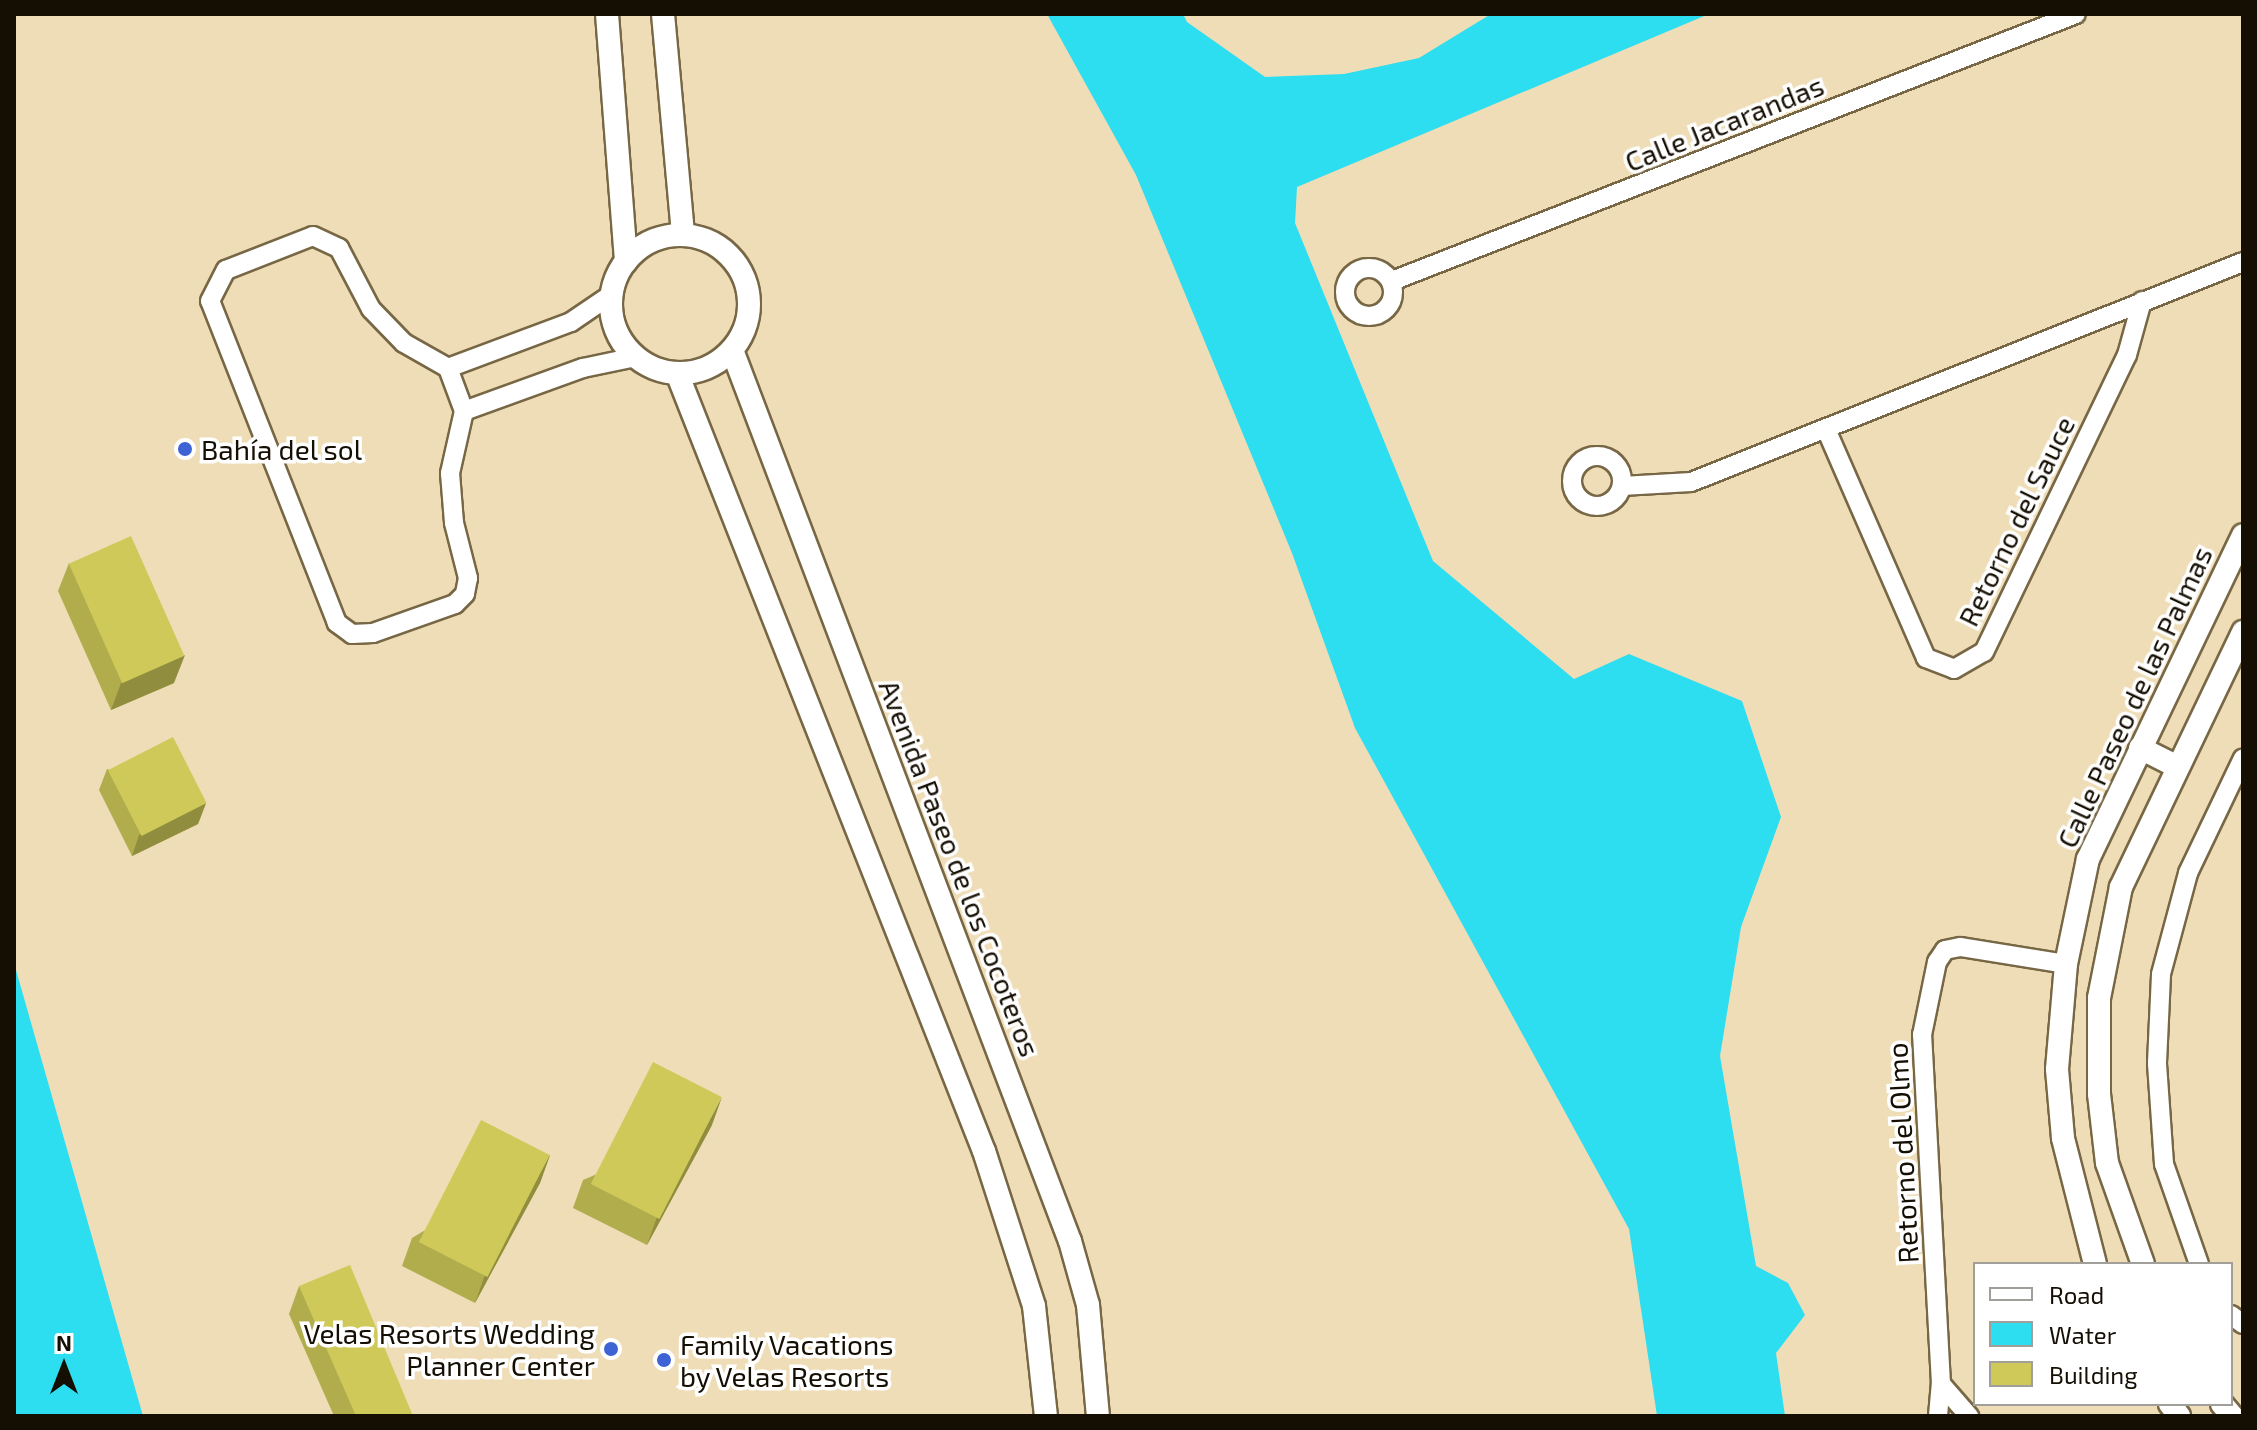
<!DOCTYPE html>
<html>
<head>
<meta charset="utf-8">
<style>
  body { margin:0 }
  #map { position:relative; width:2257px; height:1430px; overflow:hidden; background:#eeddb7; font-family:"Exo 2",sans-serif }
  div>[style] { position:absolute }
  .water>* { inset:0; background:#2dddf0 }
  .roads { filter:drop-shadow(2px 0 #776745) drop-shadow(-2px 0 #776745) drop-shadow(0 2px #776745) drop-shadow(0 -2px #776745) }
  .minor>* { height:18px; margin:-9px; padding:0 9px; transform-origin:9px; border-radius:9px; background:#fff }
  .minor>.ring { margin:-9px; padding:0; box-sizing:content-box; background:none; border:18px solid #fff; border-radius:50% }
  .tertiary>* { height:22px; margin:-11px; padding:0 11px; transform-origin:11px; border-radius:11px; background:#fff }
  .tertiary>.ring { margin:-11px; padding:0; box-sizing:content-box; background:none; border:22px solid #fff; border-radius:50% }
  .wall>* { inset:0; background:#b1ad4d }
  .shaded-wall>* { inset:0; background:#908d3e }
  .building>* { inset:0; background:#cec959; transform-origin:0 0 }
  .dots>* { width:22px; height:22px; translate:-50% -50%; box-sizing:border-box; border:4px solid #fff; border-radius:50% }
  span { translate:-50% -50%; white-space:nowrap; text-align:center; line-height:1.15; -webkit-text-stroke:7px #fff; paint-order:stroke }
  .street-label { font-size:28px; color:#140e03 }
  .poi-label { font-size:28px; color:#140e03 }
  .left { translate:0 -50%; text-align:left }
  .right { translate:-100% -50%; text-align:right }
  .frame { position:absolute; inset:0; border:16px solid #140e03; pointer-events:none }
  .legend { position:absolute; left:1973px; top:1262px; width:260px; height:144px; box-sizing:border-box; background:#fff; border:2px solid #a19f9a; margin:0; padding:10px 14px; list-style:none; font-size:24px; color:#140e03 }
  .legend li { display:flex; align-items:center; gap:16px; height:40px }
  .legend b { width:40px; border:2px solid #a19f9a }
  .north { position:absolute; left:24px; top:1326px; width:80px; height:80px; -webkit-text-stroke:6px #fff; paint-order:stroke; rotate:0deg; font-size:22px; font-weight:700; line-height:32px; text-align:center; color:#140e03 }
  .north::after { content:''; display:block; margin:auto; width:28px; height:36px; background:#140e03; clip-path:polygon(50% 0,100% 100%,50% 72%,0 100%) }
</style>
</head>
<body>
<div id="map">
  <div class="water">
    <div style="clip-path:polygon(1047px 14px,1183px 14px,1187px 22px,1265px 77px,1344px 74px,1419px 58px,1491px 14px,1709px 14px,1297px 187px,1295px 223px,1433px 561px,1574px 679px,1629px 654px,1742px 701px,1781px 817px,1741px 927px,1720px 1056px,1756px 1266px,1788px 1283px,1805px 1315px,1776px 1353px,1785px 1416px,1657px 1416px,1629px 1229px,1355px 728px,1292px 553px,1136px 175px)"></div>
    <div style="clip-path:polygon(14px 963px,143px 1416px,14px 1416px)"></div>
  </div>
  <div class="roads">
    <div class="minor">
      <div style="left:313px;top:236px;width:29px;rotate:25deg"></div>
      <div style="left:339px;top:248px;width:69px;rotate:62.3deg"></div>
      <div style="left:371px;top:309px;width:47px;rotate:45.9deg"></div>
      <div style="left:404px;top:343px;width:51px;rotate:29.6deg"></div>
      <div style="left:448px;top:368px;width:46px;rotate:69.6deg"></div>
      <div style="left:464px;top:411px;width:64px;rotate:102.7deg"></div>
      <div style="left:450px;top:473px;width:50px;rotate:85.4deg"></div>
      <div style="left:454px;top:523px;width:57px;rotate:75.7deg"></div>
      <div style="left:468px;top:578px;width:16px;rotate:101deg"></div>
      <div style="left:465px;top:594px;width:14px;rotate:135deg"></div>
      <div style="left:455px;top:604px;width:87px;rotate:160.5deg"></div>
      <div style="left:373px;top:633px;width:21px;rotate:177deg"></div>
      <div style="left:352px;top:634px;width:19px;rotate:-144deg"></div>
      <div style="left:337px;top:623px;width:346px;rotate:-111.5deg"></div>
      <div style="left:210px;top:301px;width:35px;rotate:-63deg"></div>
      <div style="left:226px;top:270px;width:93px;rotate:-21.3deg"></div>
      <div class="ring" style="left:1345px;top:268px;width:30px;height:30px"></div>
      <div style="left:1392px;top:281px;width:734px;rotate:-21.32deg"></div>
      <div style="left:448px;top:368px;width:131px;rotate:-20.5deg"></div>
      <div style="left:571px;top:322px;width:50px;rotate:-34.3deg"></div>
      <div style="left:464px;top:411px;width:127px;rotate:-19.9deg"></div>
      <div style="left:583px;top:368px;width:53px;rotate:-11.9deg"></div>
      <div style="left:1826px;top:429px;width:250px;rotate:66.4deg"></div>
      <div style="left:1926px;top:658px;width:30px;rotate:21deg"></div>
      <div style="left:1954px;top:669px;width:34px;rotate:-30deg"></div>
      <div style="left:1984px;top:652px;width:330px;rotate:-64.3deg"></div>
      <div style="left:2127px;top:355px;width:56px;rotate:-74.5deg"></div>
      <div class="ring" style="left:1572px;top:456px;width:32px;height:32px"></div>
      <div style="left:1622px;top:486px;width:69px;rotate:-3.3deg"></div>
      <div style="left:1691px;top:482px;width:594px;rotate:-21.73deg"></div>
      <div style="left:2199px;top:1264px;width:106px;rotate:-109.3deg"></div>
      <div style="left:2164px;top:1164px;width:101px;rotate:-94deg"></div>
      <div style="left:2157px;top:1063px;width:89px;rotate:-87.4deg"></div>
      <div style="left:2161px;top:974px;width:105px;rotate:-75deg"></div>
      <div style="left:2188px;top:873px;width:127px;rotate:-64.4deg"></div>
      <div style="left:2231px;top:1315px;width:15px;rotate:37deg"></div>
      <div style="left:1941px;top:1384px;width:43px;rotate:48.8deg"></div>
      <div style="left:1938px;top:1416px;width:32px;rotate:-85deg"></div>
      <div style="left:1941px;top:1384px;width:350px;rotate:-93.1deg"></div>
      <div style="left:1922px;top:1035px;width:75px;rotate:-78.4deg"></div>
      <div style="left:1937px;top:962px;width:14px;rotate:-56deg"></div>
      <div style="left:1945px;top:950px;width:16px;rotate:-11deg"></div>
      <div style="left:1961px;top:947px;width:106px;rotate:9.2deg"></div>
    </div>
    <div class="tertiary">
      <div style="left:607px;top:14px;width:248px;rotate:85.6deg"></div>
      <div style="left:663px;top:14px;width:222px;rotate:84.8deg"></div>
      <div class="ring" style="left:611px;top:235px;width:116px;height:116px"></div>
      <div style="left:732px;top:350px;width:953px;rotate:69.23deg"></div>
      <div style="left:1070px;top:1241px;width:66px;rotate:74.3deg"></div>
      <div style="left:1088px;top:1305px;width:111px;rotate:84.9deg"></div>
      <div style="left:677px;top:373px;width:836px;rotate:68.47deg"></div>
      <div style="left:984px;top:1151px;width:163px;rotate:72.1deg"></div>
      <div style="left:1034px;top:1306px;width:111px;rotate:83.8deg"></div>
      <div style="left:2140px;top:748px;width:42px;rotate:26.6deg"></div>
      <div style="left:2095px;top:1264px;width:130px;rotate:-104.3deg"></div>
      <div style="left:2063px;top:1138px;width:69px;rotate:-95deg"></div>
      <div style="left:2057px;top:1069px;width:105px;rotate:-85.1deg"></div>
      <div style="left:2066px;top:964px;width:107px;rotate:-78.2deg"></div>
      <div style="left:2088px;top:859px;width:359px;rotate:-64.4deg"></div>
      <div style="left:2143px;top:1264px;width:107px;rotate:-109.6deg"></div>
      <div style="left:2107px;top:1163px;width:69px;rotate:-96.6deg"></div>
      <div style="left:2099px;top:1094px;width:96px;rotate:-90deg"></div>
      <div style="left:2099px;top:998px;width:113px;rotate:-78.8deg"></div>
      <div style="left:2121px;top:887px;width:283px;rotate:-64.4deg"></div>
      <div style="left:2170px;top:1404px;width:15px;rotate:53deg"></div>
      <div style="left:2222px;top:1404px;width:16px;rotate:50deg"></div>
    </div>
  </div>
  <div class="wall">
    <div style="clip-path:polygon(69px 563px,174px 683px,111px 710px,58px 591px)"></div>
    <div style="clip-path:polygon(107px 769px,206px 803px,198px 824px,132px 856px,99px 790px)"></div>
    <div style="clip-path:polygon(712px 1125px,647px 1245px,573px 1208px,583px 1180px)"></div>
    <div style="clip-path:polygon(550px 1155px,540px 1183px,475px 1303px,402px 1266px,412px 1238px)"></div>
    <div style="clip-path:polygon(299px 1286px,413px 1416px,334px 1416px,289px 1314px)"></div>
  </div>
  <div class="shaded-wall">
    <div style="clip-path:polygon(185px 655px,174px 683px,111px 710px,121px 683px)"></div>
    <div style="clip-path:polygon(206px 803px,198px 824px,132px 856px,139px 835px)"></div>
    <div style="clip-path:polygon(722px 1097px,712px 1125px,647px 1245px,657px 1217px)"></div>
    <div style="clip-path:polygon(550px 1155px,540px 1183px,475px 1303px,485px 1275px)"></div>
  </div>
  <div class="building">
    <div style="left:131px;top:536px;width:131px;height:68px;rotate:66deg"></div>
    <div style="left:173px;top:737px;width:74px;height:73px;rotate:63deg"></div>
    <div style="left:653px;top:1062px;width:77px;height:137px;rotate:27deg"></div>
    <div style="left:481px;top:1120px;width:77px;height:137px;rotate:27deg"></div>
    <div style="clip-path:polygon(350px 1265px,413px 1416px,356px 1416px,299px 1286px)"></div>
  </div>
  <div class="dots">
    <div style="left:185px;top:449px;background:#3d63d5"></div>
    <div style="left:611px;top:1349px;background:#3d63d5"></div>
    <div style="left:664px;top:1360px;background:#3d63d5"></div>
  </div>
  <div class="street-label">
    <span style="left:1724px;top:123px;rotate:-22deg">Calle Jacarandas</span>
    <span style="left:2016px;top:521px;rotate:-64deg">Retorno del Sauce</span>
    <span style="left:2134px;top:697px;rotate:-65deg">Calle Paseo de las Palmas</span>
    <span style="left:960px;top:868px;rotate:69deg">Avenida Paseo de los Cocoteros</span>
    <span style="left:1902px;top:1153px;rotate:-93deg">Retorno del Olmo</span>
  </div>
  <div class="poi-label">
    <span class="left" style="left:201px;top:449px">Bahía del sol</span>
    <span class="right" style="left:595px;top:1349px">Velas Resorts Wedding<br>Planner Center</span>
    <span class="left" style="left:680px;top:1360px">Family Vacations<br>by Velas Resorts</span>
  </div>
  <div class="frame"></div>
  <ul class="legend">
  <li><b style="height:10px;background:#fff"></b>Road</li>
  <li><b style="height:22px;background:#2dddf0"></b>Water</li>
  <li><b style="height:22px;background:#cec959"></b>Building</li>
  </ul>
  <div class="north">N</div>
</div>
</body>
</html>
